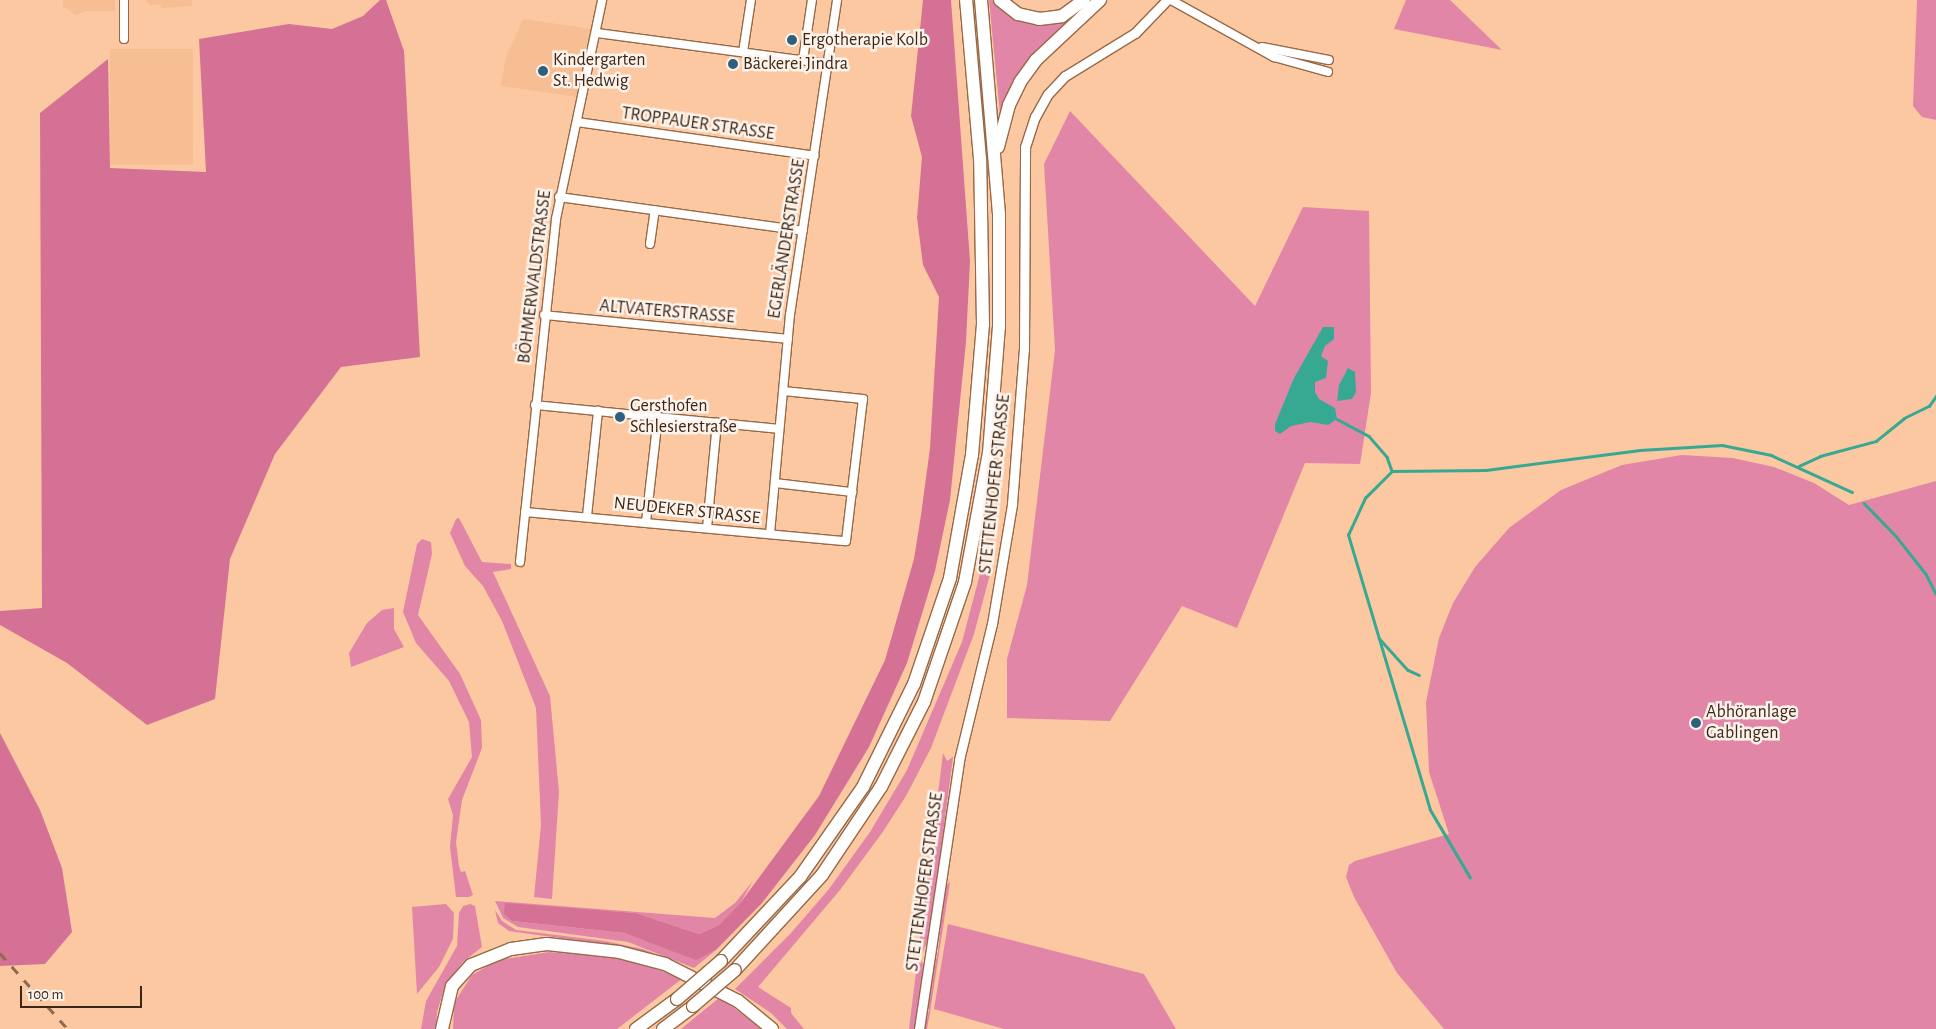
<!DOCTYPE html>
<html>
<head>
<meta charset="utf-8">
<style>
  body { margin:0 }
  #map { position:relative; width:1936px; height:1029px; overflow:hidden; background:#fcc8a2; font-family:"Alegreya Sans",sans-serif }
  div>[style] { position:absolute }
  .built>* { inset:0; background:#f7bd93; transform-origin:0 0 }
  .green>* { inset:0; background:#e286a7 }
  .forest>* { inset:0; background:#d67196 }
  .water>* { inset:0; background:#37a993 }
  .stream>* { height:2.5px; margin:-1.25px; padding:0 1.25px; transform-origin:1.25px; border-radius:1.25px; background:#37a993 }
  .roads { filter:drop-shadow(1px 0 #976946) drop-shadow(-1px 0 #976946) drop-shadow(0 1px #976946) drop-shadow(0 -1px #976946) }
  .minor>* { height:8px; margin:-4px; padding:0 4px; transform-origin:4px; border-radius:4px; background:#fff }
  .tertiary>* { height:9px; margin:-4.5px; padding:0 4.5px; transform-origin:4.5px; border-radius:4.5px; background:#fff }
  .trunk>* { height:12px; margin:-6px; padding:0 6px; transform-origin:6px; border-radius:6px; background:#fff }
  .rail>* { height:2.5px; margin-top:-1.25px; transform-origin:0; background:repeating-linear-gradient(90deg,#8c6a52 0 9px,transparent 0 18px) }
  .bridges { filter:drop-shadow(1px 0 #976946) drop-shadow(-1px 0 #976946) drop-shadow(0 1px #976946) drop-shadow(0 -1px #976946) }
  .trunk-bridge>* { height:12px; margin:-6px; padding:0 6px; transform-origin:6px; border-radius:6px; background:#fff }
  .dots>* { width:14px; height:14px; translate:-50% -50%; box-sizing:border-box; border:2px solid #fef3eb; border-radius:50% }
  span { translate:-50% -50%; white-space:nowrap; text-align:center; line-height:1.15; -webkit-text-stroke:5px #fef3eb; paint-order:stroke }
  .poi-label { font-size:18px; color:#3b2718 }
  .left { translate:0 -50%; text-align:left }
  .street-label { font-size:18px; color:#3b2718 }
  .scale { position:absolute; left:20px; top:986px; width:122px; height:22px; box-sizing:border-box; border:2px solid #3b2718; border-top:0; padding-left:6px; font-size:15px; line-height:18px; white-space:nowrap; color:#3b2718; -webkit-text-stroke:4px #fef3eb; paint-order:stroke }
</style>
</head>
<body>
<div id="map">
  <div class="built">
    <div style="clip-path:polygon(63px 0,115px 0,115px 11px,86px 11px,76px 15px,63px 6px)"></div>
    <div style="clip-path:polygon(146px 0,192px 0,192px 6px,161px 8px,161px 5px,150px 5px)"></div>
    <div style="clip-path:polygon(523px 19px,592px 29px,577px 97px,501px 86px,506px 57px)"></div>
    <div style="left:193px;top:49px;width:116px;height:83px;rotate:90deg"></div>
  </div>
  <div class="green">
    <div style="clip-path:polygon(989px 0,994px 0,1018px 19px,1093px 0,1069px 24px,1000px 114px)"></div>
    <div style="clip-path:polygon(1406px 0,1450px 0,1502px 50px,1394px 29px)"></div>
    <div style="clip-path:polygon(1917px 0,1936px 0,1936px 120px,1922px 117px,1913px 106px)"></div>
    <div style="clip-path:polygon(1070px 111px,1255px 306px,1303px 207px,1369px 211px,1371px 393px,1360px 464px,1305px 463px,1237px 628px,1182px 606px,1110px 721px,1007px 718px,1007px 659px,1027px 585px,1055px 350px,1044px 164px)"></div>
    <div style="clip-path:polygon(1682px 455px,1733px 458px,1774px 467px,1814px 483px,1849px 505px,1936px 481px,1936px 1029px,1444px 1029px,1397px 973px,1354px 897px,1346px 877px,1349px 865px,1355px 861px,1449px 834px,1429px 772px,1426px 702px,1439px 638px,1453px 603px,1475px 567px,1509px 528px,1561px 490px,1622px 465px)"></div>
    <div style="clip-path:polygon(459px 518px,482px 562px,511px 564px,511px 569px,493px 572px,550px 696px,559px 792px,552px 899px,534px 897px,541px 825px,536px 708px,502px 621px,483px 586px,465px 566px,450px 533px,456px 519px)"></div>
    <div style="clip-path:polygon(422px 539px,431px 542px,432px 554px,418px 615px,460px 674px,481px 720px,482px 748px,462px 800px,456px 842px,459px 866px,461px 872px,465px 871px,473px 895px,469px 897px,456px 897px,450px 847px,453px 815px,448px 799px,472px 757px,469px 722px,449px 681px,416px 643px,403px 612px,417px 544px)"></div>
    <div style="clip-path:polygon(982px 566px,992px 567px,974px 634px,931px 748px,906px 796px,882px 833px,840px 890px,758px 987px,791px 1008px,791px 1013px,804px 1029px,787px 1029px,771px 1013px,735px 989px,791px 933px,829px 889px,870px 832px,907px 770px,962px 642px)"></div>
    <div style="clip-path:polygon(394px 608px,394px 629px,404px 647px,351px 667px,349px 653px,367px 623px,382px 610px)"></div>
    <div style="clip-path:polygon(943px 753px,947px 761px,953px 757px,930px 934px,921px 957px,924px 969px,917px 1013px,915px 1029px,909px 1029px)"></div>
    <div style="clip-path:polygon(753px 881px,741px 902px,719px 925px,699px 934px,636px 913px,505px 904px,512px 921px,624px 933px,696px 959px,716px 950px,694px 968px,628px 942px,518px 927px,503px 918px,495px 901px,715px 918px,735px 903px)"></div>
    <div style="clip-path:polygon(950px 882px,930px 1012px,927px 1029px,924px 1029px,929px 1010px,928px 995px,938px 951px,945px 885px)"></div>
    <div style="clip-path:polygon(446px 904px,454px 913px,453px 939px,439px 967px,417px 994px,412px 907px)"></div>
    <div style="clip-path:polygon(470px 904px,475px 906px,482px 947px,463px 962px,445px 986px,437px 1012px,436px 1029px,421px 1029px,426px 1001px,457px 946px,459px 913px,463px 906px)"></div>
    <div style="clip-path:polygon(495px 910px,502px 921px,516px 930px,605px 941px,643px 949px,666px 958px,625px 947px,509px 931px,498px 923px)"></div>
    <div style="clip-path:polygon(948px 924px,1144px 974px,1176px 1029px,1004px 1029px,934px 1009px)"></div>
    <div style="clip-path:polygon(549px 952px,619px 957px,683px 978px,617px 1029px,453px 1029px,454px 1003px,472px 975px,498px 960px)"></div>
    <div style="clip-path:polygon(719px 998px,733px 1007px,761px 1029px,681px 1029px)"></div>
  </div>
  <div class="forest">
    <div style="clip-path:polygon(380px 0,386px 0,404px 51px,420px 357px,341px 367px,275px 454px,230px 559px,215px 699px,147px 725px,67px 663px,0 625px,0 611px,42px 608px,40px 113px,108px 59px,110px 168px,206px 172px,199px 39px,289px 24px,332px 29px,363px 16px)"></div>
    <div style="clip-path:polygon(923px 0,951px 0,970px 261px,966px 342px,950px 500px,935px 571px,907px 663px,869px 747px,815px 835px,762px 903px,716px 950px,696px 960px,624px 933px,512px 921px,504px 914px,505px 903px,636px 913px,699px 934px,719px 925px,741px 902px,819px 796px,885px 660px,914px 559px,921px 515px,930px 448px,939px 297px,923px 265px,917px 218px,922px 157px,911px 116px)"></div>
    <div style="clip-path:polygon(0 733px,40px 810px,62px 868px,72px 932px,45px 964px,0 966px)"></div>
  </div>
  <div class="water">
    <div style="clip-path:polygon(1323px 327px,1334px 327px,1334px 339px,1325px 346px,1321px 356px,1328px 361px,1326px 378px,1315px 382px,1315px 392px,1319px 399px,1335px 408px,1337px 419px,1328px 425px,1311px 422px,1291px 426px,1280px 434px,1275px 431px,1275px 424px,1294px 378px)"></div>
    <div style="clip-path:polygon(1348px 368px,1355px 372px,1356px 392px,1352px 399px,1337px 401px,1339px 385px)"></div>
  </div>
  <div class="stream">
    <div style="left:1337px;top:419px;width:36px;rotate:28deg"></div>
    <div style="left:1369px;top:436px;width:28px;rotate:49deg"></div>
    <div style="left:1387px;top:457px;width:15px;rotate:70deg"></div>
    <div style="left:1799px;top:466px;width:23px;rotate:-25deg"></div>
    <div style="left:1820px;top:456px;width:58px;rotate:-15deg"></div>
    <div style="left:1876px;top:441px;width:36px;rotate:-39deg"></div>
    <div style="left:1904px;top:418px;width:28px;rotate:-26deg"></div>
    <div style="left:1929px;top:406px;width:12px;rotate:-55deg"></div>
    <div style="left:1864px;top:503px;width:46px;rotate:45.9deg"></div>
    <div style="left:1896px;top:536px;width:48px;rotate:51.7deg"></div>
    <div style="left:1926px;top:574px;width:22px;rotate:63deg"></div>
    <div style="left:1379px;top:638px;width:43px;rotate:47.8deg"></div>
    <div style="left:1408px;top:670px;width:12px;rotate:24deg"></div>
    <div style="left:1470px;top:878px;width:79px;rotate:-120.5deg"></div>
    <div style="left:1430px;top:810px;width:287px;rotate:-106.6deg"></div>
    <div style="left:1348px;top:535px;width:41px;rotate:-65.3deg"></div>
    <div style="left:1365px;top:498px;width:38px;rotate:-45deg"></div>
    <div style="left:1392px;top:471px;width:94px;rotate:-0.6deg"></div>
    <div style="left:1486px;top:470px;width:155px;rotate:-7.4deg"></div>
    <div style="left:1640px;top:450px;width:82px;rotate:-3.5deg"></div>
    <div style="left:1722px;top:445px;width:50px;rotate:11.5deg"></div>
    <div style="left:1771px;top:455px;width:89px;rotate:24.6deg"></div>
  </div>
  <div class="roads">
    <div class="minor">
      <div style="left:1171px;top:0;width:118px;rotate:29deg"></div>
      <div style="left:1274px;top:57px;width:56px;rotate:15.5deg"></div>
      <div style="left:597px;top:33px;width:233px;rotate:7.6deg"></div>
      <div style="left:124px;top:39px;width:39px;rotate:-90deg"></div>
      <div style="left:1262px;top:47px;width:68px;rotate:11deg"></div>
      <div style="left:743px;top:52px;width:53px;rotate:-81.3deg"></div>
      <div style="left:803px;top:60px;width:61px;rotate:-81.5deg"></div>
      <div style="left:577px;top:122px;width:240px;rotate:8.1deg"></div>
      <div style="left:559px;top:197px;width:246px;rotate:7.9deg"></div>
      <div style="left:650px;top:244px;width:34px;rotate:-82deg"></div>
      <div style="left:544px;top:315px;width:245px;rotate:5.6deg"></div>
      <div style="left:535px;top:405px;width:245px;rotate:5.6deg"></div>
      <div style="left:775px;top:483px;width:78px;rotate:6.7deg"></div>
      <div style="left:525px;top:512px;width:322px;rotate:5.2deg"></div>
      <div style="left:846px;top:541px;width:143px;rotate:-83.2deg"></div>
      <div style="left:863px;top:399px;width:80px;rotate:-174.3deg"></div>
      <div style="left:587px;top:516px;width:106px;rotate:-84deg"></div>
      <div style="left:646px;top:522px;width:106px;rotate:-83.5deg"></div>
      <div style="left:707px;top:528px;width:106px;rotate:-84.6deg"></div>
      <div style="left:770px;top:534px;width:220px;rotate:-84.8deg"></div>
      <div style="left:790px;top:315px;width:318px;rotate:-81.5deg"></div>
      <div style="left:520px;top:562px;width:345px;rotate:-84deg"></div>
      <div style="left:556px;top:219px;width:224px;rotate:-78.1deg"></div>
    </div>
    <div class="tertiary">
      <div style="left:919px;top:1029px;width:272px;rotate:-81.5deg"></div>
      <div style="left:959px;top:760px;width:140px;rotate:-76.4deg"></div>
      <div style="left:992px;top:624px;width:122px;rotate:-80.5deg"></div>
      <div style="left:1012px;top:504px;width:155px;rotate:-85.6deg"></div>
      <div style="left:1024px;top:349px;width:202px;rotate:-89.7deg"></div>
      <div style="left:1025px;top:147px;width:32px;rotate:-72deg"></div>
      <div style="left:1035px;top:117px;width:26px;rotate:-61deg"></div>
      <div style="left:1048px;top:94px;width:25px;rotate:-47deg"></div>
      <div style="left:1065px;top:76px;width:82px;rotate:-31.6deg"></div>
      <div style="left:1135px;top:33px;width:46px;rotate:-45.9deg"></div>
    </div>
    <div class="trunk">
      <div style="left:1000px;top:0;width:23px;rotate:38deg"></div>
      <div style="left:1018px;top:14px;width:22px;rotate:13deg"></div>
      <div style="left:1039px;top:19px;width:23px;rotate:-7deg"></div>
      <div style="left:1062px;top:16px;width:27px;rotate:-36deg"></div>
      <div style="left:998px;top:147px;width:43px;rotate:-75.3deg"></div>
      <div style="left:1009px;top:105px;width:25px;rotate:-64deg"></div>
      <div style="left:1020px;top:82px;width:27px;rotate:-54deg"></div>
      <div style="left:1036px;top:60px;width:88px;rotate:-43.2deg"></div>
      <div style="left:721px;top:961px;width:115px;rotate:-46.8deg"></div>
      <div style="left:800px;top:877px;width:110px;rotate:-55deg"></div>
      <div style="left:863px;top:787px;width:115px;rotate:-63.7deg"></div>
      <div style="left:914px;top:684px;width:112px;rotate:-71.2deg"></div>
      <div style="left:950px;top:578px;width:125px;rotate:-79.9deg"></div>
      <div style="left:972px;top:455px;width:131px;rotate:-85.2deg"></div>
      <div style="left:983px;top:324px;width:165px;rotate:-91deg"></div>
      <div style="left:980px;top:159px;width:160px;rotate:-95deg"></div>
      <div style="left:735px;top:970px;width:129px;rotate:-47.5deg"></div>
      <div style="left:822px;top:875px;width:106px;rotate:-56.2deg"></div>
      <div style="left:881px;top:787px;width:95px;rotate:-63.2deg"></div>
      <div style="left:924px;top:702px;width:127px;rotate:-71.1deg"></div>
      <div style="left:965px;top:582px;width:131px;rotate:-79.5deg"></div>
      <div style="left:989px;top:453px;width:126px;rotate:-85.5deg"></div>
      <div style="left:999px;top:327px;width:113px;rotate:-90deg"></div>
      <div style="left:999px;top:214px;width:215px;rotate:-94.8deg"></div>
      <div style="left:442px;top:1029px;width:44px;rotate:-76.9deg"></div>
      <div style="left:452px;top:986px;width:28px;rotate:-48deg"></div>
      <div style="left:471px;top:965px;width:43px;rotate:-21.8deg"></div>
      <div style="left:511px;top:949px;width:36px;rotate:-8deg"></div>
      <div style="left:547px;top:944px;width:72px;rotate:6.3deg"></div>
      <div style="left:619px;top:952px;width:48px;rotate:14.6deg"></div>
      <div style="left:665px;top:964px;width:82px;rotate:26.9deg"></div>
      <div style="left:738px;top:1001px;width:44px;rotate:39.5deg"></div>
      <div style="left:636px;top:1029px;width:51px;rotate:-36.2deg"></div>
      <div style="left:663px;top:1029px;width:38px;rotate:-37deg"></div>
    </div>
  </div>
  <div class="rail">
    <div style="left:0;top:953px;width:102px;rotate:48.2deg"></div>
  </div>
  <div class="bridges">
    <div class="trunk-bridge">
      <div style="left:677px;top:999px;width:58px;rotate:-40.8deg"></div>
      <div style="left:693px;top:1006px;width:55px;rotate:-40.6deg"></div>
    </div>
  </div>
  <div class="dots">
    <div style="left:792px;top:40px;background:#2e5f7d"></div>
    <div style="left:733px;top:64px;background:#2e5f7d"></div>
    <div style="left:543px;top:71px;background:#2e5f7d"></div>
    <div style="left:620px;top:417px;background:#2e5f7d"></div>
    <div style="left:1696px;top:723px;background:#2e5f7d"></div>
  </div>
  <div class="poi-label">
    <span class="left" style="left:802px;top:40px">Ergotherapie Kolb</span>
    <span class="left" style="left:553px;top:71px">Kindergarten<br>St. Hedwig</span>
    <span class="left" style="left:743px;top:64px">Bäckerei Jindra</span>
    <span class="left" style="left:630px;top:417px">Gersthofen<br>Schlesierstraße</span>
    <span class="left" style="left:1706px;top:723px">Abhöranlage<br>Gablingen</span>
  </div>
  <div class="street-label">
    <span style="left:698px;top:124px;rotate:8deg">TROPPAUER STRASSE</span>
    <span style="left:787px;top:239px;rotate:-81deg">EGERLÄNDERSTRASSE</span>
    <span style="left:535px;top:277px;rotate:-83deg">BÖHMERWALDSTRASSE</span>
    <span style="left:667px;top:312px;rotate:5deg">ALTVATERSTRASSE</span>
    <span style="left:995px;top:484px;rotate:-84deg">STETTENHOFER STRASSE</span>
    <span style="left:687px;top:511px;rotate:6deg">NEUDEKER STRASSE</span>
    <span style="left:925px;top:882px;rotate:-82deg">STETTENHOFER STRASSE</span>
  </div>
  <div class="scale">100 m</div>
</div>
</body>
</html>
